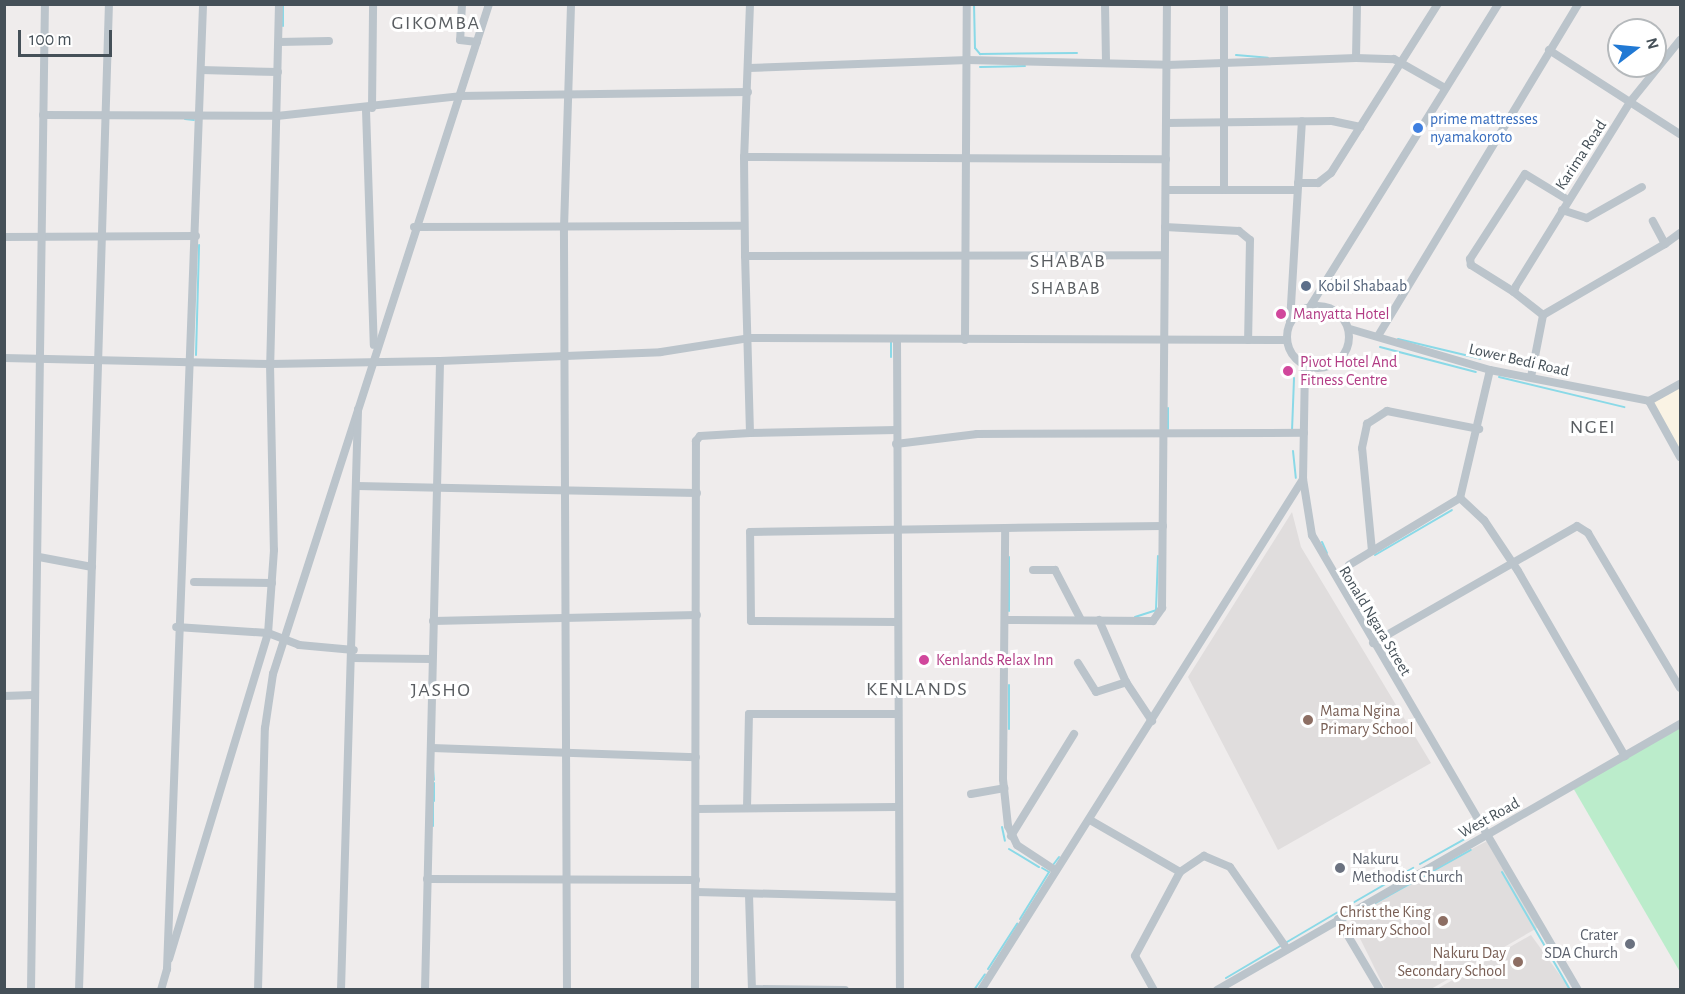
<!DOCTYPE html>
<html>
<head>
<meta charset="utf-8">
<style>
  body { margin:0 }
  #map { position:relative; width:1685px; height:994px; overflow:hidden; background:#efecec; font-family:"Alegreya Sans",sans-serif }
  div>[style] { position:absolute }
  .commercial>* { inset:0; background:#faf3e4 }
  .education>* { inset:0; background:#e0dddd }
  .green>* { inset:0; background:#bbeccb }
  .stream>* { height:2px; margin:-1px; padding:0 1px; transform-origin:1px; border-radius:1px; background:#8ad9e7 }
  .minor>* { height:8px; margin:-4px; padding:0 4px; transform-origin:4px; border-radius:4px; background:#bbc4cb }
  .minor>.ring { margin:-4px; padding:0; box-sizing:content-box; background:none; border:8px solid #bbc4cb; border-radius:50% }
  .dots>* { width:16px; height:16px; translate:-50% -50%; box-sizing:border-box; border:3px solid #fff; border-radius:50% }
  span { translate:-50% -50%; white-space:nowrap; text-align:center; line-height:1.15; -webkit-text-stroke:6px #fff; paint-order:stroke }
  .shop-label { font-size:16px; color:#366cbe }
  .left { translate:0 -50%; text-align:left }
  .street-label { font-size:16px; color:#455058 }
  .service-label { font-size:16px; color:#4e5e75 }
  .hotel-label { font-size:16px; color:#b23c85 }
  .education-label { font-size:16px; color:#785e54 }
  .right { translate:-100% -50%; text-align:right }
  .worship-label { font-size:16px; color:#5b616d }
  .neighbourhood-label { font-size:18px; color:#595d61; letter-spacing:1.5px }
  .quarter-label { font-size:20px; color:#595d61; letter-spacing:1.5px }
  .frame { position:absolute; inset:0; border:6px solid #455058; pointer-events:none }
  .north { position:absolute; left:1607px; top:18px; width:60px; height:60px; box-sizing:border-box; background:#fff; border:2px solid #b5b9bc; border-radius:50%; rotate:74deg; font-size:16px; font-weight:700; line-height:24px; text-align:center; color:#455058 }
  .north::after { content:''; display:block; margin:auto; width:21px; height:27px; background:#2179d4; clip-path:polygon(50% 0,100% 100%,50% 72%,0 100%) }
  .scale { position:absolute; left:18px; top:30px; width:94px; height:27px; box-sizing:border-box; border:3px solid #455058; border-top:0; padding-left:8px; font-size:18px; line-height:21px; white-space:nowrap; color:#455058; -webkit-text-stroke:4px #fff; paint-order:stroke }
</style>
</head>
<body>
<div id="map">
  <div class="commercial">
    <div style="clip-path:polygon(1680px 386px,1680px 453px,1651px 403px)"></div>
  </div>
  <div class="education">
    <div style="clip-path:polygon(1292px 512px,1301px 547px,1431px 763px,1278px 850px,1188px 677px)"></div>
    <div style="clip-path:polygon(1487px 841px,1539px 927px,1431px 989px,1385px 989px,1348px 914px)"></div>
    <div style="clip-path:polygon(1531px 935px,1570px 989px,1437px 989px)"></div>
  </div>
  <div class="green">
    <div style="clip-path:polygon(1680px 721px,1680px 972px,1572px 786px)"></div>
  </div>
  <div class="stream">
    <div style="left:974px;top:4px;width:44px;rotate:88.7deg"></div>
    <div style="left:975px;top:48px;width:8px;rotate:50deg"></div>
    <div style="left:980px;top:54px;width:97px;rotate:-0.6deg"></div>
    <div style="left:283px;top:26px;width:22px;rotate:-90deg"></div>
    <div style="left:1236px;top:55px;width:32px;rotate:5deg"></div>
    <div style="left:980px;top:67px;width:45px;rotate:-1.3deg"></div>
    <div style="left:185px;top:119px;width:9px;rotate:6deg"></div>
    <div style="left:1398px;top:339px;width:85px;rotate:13.5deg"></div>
    <div style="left:891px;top:341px;width:16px;rotate:90deg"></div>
    <div style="left:1380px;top:347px;width:99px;rotate:14.6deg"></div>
    <div style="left:196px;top:355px;width:110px;rotate:-88.4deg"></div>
    <div style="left:1499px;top:377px;width:129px;rotate:13.5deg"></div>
    <div style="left:1168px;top:429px;width:21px;rotate:-90deg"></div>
    <div style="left:1292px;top:431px;width:53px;rotate:-87.8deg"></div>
    <div style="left:1293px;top:451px;width:27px;rotate:84deg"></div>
    <div style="left:1322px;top:542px;width:12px;rotate:66deg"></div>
    <div style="left:1375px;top:555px;width:89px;rotate:-30.3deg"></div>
    <div style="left:1009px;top:557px;width:54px;rotate:90deg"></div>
    <div style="left:1135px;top:617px;width:22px;rotate:-18deg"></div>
    <div style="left:1156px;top:610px;width:54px;rotate:-87.9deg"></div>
    <div style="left:1009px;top:729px;width:44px;rotate:-90deg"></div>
    <div style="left:433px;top:769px;width:11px;rotate:85deg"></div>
    <div style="left:434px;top:801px;width:18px;rotate:-90deg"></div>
    <div style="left:433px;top:826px;width:24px;rotate:-90deg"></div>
    <div style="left:1002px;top:827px;width:14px;rotate:78deg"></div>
    <div style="left:1009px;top:849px;width:35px;rotate:31deg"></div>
    <div style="left:1420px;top:864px;width:51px;rotate:-29.1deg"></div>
    <div style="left:1053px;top:865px;width:10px;rotate:-53deg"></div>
    <div style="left:1502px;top:872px;width:136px;rotate:60deg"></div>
    <div style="left:1351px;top:904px;width:72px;rotate:-30.1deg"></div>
    <div style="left:1020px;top:919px;width:55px;rotate:-58.3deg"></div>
    <div style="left:1049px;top:872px;width:8px;rotate:-150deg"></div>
    <div style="left:1345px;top:920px;width:144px;rotate:-29.1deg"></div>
    <div style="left:1287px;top:942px;width:65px;rotate:-30.5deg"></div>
    <div style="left:988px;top:969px;width:54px;rotate:-57.2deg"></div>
    <div style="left:1226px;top:978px;width:65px;rotate:-30.5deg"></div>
    <div style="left:974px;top:990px;width:19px;rotate:-55deg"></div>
  </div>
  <div class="minor">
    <div style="left:279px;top:4px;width:360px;rotate:91.4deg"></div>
    <div style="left:270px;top:364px;width:186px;rotate:88.8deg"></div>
    <div style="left:274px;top:550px;width:83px;rotate:94.1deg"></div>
    <div style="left:268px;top:633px;width:33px;rotate:21deg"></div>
    <div style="left:299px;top:645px;width:55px;rotate:5.2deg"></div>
    <div style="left:462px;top:4px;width:36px;rotate:93deg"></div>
    <div style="left:460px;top:40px;width:17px;rotate:7deg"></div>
    <div style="left:750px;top:4px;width:153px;rotate:92.2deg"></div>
    <div style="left:744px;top:157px;width:422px;rotate:0.3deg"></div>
    <div style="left:1105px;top:4px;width:59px;rotate:89deg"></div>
    <div style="left:279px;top:42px;width:50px;rotate:-1.1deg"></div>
    <div style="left:1549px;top:50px;width:156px;rotate:32.7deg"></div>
    <div style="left:1356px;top:58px;width:54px;rotate:-88.9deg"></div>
    <div style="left:749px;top:68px;width:219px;rotate:-2.1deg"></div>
    <div style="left:968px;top:60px;width:199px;rotate:1.4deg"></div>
    <div style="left:1167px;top:65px;width:189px;rotate:-2.1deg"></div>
    <div style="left:1356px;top:58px;width:38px;rotate:2deg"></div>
    <div style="left:1394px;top:59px;width:59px;rotate:29.6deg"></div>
    <div style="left:201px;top:70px;width:77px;rotate:1.5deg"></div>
    <div style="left:372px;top:108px;width:104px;rotate:-89.4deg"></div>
    <div style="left:366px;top:110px;width:235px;rotate:88.1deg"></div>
    <div style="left:43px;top:115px;width:234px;rotate:0.2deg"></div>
    <div style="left:277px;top:116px;width:184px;rotate:-6.2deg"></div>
    <div style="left:460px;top:96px;width:288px;rotate:-0.8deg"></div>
    <div style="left:1166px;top:123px;width:166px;rotate:-0.7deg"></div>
    <div style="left:1332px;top:121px;width:29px;rotate:12deg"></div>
    <div style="left:744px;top:157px;width:99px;rotate:89.4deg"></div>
    <div style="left:1298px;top:183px;width:20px"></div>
    <div style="left:1318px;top:183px;width:16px;rotate:-38deg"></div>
    <div style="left:1331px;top:173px;width:200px;rotate:-57.7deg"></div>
    <div style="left:1167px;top:190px;width:129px"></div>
    <div style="left:1224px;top:190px;width:186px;rotate:-90deg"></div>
    <div style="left:1562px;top:210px;width:26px;rotate:18deg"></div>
    <div style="left:1587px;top:218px;width:63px;rotate:-29.4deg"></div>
    <div style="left:414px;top:227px;width:326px;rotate:-0.2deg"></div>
    <div style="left:1165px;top:227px;width:74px;rotate:3.1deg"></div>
    <div style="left:1239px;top:231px;width:14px;rotate:39deg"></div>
    <div style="left:1250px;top:240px;width:100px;rotate:91.1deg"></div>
    <div style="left:4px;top:237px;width:192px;rotate:-0.3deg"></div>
    <div style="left:1665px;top:244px;width:19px;rotate:-36deg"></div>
    <div style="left:1514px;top:292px;width:51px;rotate:-147.9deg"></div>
    <div style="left:1471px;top:265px;width:6px;rotate:-99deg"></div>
    <div style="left:1470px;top:259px;width:101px;rotate:-57.1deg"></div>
    <div style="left:1525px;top:174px;width:50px;rotate:31.2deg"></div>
    <div style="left:1311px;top:305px;width:354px;rotate:-58.1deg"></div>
    <div class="ring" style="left:1287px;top:306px;width:54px;height:54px"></div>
    <div style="left:1543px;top:315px;width:37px;rotate:-142deg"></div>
    <div style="left:1514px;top:292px;width:6px;rotate:-72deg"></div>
    <div style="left:1516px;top:286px;width:216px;rotate:-58.2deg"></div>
    <div style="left:1630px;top:102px;width:80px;rotate:-51.1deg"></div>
    <div style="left:1290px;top:322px;width:201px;rotate:-86.6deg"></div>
    <div style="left:1350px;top:329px;width:146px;rotate:16.3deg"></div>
    <div style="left:1490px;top:370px;width:162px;rotate:11deg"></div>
    <div style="left:1649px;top:401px;width:35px;rotate:-29deg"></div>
    <div style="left:1378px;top:336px;width:388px;rotate:-58.9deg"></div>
    <div style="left:897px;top:339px;width:651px;rotate:89.74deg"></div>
    <div style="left:965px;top:340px;width:336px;rotate:-89.7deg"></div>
    <div style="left:4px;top:358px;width:266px;rotate:1.3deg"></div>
    <div style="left:270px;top:364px;width:170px;rotate:-1deg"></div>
    <div style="left:440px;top:361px;width:221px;rotate:-2.3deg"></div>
    <div style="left:661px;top:352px;width:89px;rotate:-9deg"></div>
    <div style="left:749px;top:338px;width:537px;rotate:0.21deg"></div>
    <div style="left:1305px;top:366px;width:113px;rotate:91deg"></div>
    <div style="left:1303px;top:479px;width:57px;rotate:80.9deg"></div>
    <div style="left:1312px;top:535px;width:527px;rotate:59.69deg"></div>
    <div style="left:1531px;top:377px;width:63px;rotate:-79deg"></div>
    <div style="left:1543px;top:315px;width:141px;rotate:-30.2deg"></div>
    <div style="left:1665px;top:244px;width:26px;rotate:-118deg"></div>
    <div style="left:1649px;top:401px;width:64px;rotate:61deg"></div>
    <div style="left:896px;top:430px;width:146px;rotate:178.8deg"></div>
    <div style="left:750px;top:433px;width:177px;rotate:-91.6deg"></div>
    <div style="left:745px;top:256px;width:418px;rotate:-0.1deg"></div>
    <div style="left:896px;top:444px;width:82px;rotate:-7deg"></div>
    <div style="left:977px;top:434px;width:327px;rotate:-0.2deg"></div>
    <div style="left:357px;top:486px;width:340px;rotate:1.2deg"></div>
    <div style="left:1460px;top:498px;width:33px;rotate:43deg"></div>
    <div style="left:1484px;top:520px;width:61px;rotate:56.3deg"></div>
    <div style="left:1518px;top:571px;width:214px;rotate:60deg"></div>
    <div style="left:1372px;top:551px;width:103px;rotate:-95.5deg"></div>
    <div style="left:1362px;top:448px;width:25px;rotate:-78deg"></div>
    <div style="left:1367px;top:424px;width:24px;rotate:-33deg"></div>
    <div style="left:1387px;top:411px;width:94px;rotate:11.1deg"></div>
    <div style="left:39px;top:557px;width:54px;rotate:10.7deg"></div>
    <div style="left:1349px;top:565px;width:130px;rotate:-31.1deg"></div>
    <div style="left:1460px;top:498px;width:131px;rotate:-76.8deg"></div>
    <div style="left:1033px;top:570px;width:22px"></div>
    <div style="left:1055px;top:570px;width:56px;rotate:62.5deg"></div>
    <div style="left:194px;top:582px;width:78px;rotate:0.7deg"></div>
    <div style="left:1006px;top:620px;width:147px;rotate:0.4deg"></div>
    <div style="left:1153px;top:621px;width:16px;rotate:-55deg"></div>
    <div style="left:1162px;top:608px;width:604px;rotate:-89.53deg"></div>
    <div style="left:1099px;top:620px;width:68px;rotate:66.5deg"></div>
    <div style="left:1126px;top:682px;width:47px;rotate:56.3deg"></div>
    <div style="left:433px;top:621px;width:264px;rotate:-1.3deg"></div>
    <div style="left:897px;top:622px;width:146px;rotate:-179.6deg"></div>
    <div style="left:751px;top:621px;width:89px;rotate:-90.6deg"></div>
    <div style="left:750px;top:532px;width:255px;rotate:-0.9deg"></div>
    <div style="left:1373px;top:643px;width:235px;rotate:-29.8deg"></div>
    <div style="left:1577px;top:526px;width:13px;rotate:32deg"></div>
    <div style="left:1588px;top:533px;width:180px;rotate:59.3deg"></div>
    <div style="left:352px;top:658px;width:79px;rotate:0.7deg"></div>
    <div style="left:1078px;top:663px;width:34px;rotate:58deg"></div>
    <div style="left:1096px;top:692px;width:32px;rotate:-18deg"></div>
    <div style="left:4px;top:696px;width:29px;rotate:-2deg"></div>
    <div style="left:432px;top:748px;width:264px;rotate:2deg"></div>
    <div style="left:971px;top:794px;width:34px;rotate:-10deg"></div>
    <div style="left:747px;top:808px;width:94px;rotate:-88.8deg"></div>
    <div style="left:749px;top:714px;width:148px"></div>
    <div style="left:696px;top:809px;width:200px;rotate:-0.6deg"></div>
    <div style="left:1090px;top:820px;width:104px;rotate:30deg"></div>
    <div style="left:1180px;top:872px;width:95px;rotate:118.2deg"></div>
    <div style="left:1135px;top:956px;width:39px;rotate:61deg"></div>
    <div style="left:1011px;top:836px;width:120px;rotate:-58.3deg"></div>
    <div style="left:1055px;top:870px;width:45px;rotate:-146.7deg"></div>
    <div style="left:1017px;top:845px;width:21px;rotate:-115deg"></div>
    <div style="left:1008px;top:826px;width:47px;rotate:-96.1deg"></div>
    <div style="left:1003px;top:779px;width:251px;rotate:-89.5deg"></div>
    <div style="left:1005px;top:528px;width:158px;rotate:-0.7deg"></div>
    <div style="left:1180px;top:872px;width:29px;rotate:-34deg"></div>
    <div style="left:1204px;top:856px;width:28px;rotate:23deg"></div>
    <div style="left:1230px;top:867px;width:100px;rotate:55.2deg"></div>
    <div style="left:427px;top:879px;width:269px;rotate:0.2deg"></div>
    <div style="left:696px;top:892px;width:202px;rotate:1.4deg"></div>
    <div style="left:749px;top:895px;width:94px;rotate:88.2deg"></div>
    <div style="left:752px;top:989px;width:93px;rotate:0.6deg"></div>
    <div style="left:1338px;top:919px;width:82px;rotate:59.4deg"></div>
    <div style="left:169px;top:959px;width:341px;rotate:-73.1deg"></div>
    <div style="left:268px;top:633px;width:92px;rotate:-176.3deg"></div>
    <div style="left:31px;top:990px;width:986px;rotate:-89.19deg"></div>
    <div style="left:79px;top:990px;width:986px;rotate:-88.26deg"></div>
    <div style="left:161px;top:990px;width:22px;rotate:-74deg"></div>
    <div style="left:167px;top:969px;width:966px;rotate:-87.86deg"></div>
    <div style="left:258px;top:990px;width:262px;rotate:-88.5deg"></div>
    <div style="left:265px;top:728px;width:55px;rotate:-81.6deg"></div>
    <div style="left:273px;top:674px;width:704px;rotate:-72.13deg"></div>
    <div style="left:341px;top:990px;width:581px;rotate:-88.32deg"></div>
    <div style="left:425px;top:990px;width:629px;rotate:-88.63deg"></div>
    <div style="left:567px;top:990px;width:762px;rotate:-90.23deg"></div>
    <div style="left:564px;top:228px;width:224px;rotate:-88.2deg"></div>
    <div style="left:695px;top:990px;width:549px;rotate:-89.9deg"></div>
    <div style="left:696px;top:441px;width:6px;rotate:-51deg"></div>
    <div style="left:700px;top:436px;width:50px;rotate:-3.4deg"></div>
    <div style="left:981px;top:990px;width:604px;rotate:-57.78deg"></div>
    <div style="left:1217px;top:990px;width:534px;rotate:-29.88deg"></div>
  </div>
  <div class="dots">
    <div style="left:1418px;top:128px;background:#3f7fe0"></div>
    <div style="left:1306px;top:286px;background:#5c6f8a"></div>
    <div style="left:1281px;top:314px;background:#d1479c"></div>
    <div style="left:1288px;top:371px;background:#d1479c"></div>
    <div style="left:924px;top:660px;background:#d1479c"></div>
    <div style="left:1308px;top:720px;background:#8d6e63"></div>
    <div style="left:1340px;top:868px;background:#6b7280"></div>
    <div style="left:1443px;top:921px;background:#8d6e63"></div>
    <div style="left:1630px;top:944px;background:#6b7280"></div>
    <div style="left:1518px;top:962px;background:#8d6e63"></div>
  </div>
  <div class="shop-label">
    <span class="left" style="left:1430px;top:128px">prime mattresses<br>nyamakoroto</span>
  </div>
  <div class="street-label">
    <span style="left:1581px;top:155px;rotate:-57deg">Karima Road</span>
    <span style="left:1519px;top:360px;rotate:13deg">Lower Bedi Road</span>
    <span style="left:1375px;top:621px;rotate:59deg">Ronald Ngara Street</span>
    <span style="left:1489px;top:818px;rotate:-29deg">West Road</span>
  </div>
  <div class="service-label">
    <span class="left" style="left:1318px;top:286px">Kobil Shabaab</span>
  </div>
  <div class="hotel-label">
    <span class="left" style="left:1293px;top:314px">Manyatta Hotel</span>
    <span class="left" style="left:1300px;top:371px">Pivot Hotel And<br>Fitness Centre</span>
    <span class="left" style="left:936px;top:660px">Kenlands Relax Inn</span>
  </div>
  <div class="education-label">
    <span class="left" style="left:1320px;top:720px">Mama Ngina<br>Primary School</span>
    <span class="right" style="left:1431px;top:921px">Christ the King<br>Primary School</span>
    <span class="right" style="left:1506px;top:962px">Nakuru Day<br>Secondary School</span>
  </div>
  <div class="worship-label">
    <span class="left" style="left:1352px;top:868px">Nakuru<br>Methodist Church</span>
    <span class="right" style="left:1618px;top:944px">Crater<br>SDA Church</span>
  </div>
  <div class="neighbourhood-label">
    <span style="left:1066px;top:289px">SHABAB</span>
  </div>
  <div class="quarter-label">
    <span style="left:436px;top:23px">GIKOMBA</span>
    <span style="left:1068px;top:261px">SHABAB</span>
    <span style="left:1593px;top:427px">NGEI</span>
    <span style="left:917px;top:689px">KENLANDS</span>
    <span style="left:441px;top:690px">JASHO</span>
  </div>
  <div class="frame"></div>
  <div class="north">N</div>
  <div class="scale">100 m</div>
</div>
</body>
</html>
